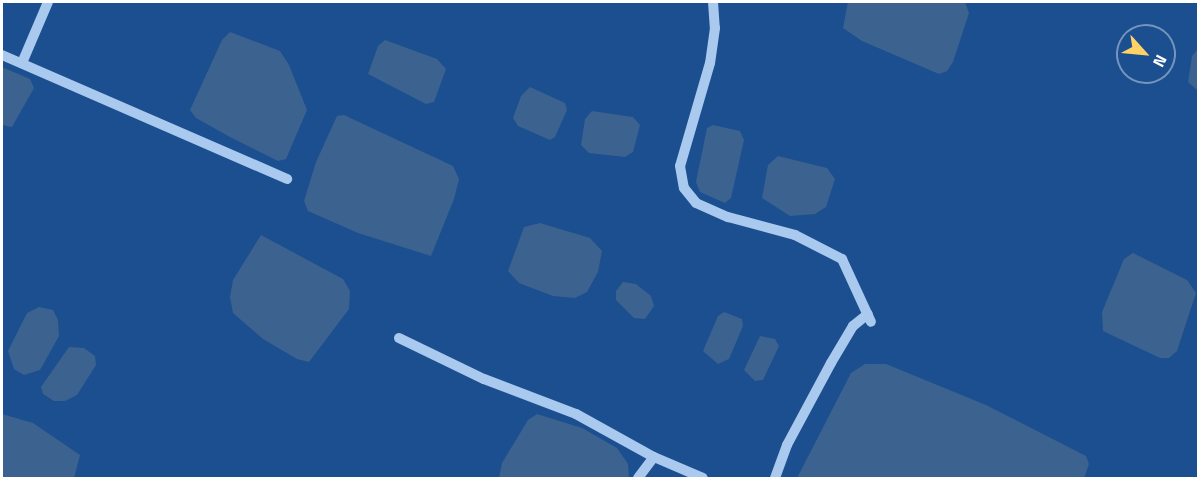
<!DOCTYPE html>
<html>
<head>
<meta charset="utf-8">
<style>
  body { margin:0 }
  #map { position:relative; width:1200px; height:480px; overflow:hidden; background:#1b4f8f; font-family:"Titillium Web",sans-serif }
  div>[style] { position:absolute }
  .water>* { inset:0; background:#3c6290 }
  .minor>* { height:10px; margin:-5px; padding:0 5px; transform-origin:5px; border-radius:5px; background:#a9c9ee }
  span { translate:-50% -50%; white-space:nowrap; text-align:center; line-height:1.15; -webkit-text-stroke:6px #1b4f8f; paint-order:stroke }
  .frame { position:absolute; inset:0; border:3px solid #fff; pointer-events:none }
  .north { position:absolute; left:1116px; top:24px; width:60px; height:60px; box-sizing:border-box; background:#1b4f8f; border:2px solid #7695bc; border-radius:50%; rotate:117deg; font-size:16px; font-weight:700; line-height:24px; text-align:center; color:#fff }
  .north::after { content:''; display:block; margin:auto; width:21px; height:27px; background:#ffd166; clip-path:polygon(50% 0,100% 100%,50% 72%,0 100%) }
</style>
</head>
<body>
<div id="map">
  <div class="water">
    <div style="clip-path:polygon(848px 2px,965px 2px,969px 13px,953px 62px,947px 71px,939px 74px,862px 41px,843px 28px)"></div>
    <div style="clip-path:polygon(230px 32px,280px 51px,289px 65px,307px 110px,286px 159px,278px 161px,230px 137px,196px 118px,190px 110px,222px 40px)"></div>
    <div style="clip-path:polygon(385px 40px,437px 59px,446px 69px,434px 102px,426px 104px,368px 74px,378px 46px)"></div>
    <div style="clip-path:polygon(1198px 49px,1198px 91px,1188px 82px,1192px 56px)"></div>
    <div style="clip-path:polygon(2px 67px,30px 79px,34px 88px,12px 127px,2px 125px)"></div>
    <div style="clip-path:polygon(530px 87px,565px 103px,567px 110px,555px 137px,550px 140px,518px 126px,513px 118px,521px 96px)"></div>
    <div style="clip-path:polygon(592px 111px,633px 117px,640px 125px,633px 152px,625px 157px,589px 153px,581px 145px,585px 119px)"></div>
    <div style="clip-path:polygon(344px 115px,453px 166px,459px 179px,454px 199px,431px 256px,358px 233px,308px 211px,304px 201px,316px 162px,337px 116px)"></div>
    <div style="clip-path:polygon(713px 125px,740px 131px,744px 140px,731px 198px,725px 203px,700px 192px,696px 182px,707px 128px)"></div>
    <div style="clip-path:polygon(778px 156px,827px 168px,835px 179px,826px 207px,815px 214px,790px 216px,762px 198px,768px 165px)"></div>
    <div style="clip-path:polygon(540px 223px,590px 238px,602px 251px,598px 272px,587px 292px,575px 298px,553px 296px,519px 283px,508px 271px,524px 227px)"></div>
    <div style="clip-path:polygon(261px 235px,343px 279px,350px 291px,349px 309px,309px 362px,297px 359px,263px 339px,233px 313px,230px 297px,233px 280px)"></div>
    <div style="clip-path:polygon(1133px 253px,1187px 280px,1196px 293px,1177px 351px,1169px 358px,1160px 358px,1103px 331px,1102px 312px,1124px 259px)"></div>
    <div style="clip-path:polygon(623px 282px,636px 284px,651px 296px,654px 306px,645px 319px,634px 318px,616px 300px,616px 291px)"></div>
    <div style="clip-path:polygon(39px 307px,53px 310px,58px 320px,59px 336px,40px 370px,24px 375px,14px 369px,8px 351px,27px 313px)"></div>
    <div style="clip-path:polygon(724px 312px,742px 319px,743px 326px,729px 359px,718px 364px,703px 351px,718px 316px)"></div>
    <div style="clip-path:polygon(760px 336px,775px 339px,779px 346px,763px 380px,755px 381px,744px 370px)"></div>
    <div style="clip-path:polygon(69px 347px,84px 348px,95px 356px,96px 365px,77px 395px,65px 401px,54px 401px,43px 394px,41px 387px)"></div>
    <div style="clip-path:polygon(865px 364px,886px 364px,986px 405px,1086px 456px,1089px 464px,1084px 478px,797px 478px,851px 373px)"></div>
    <div style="clip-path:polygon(2px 414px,33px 423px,80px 455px,74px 478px,2px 478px)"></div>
    <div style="clip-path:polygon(537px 414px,582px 428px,617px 448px,628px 464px,629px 478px,499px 478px,502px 463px,528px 420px)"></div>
  </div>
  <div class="minor">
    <div style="left:713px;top:2px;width:26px;rotate:86deg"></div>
    <div style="left:715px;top:28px;width:35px;rotate:98deg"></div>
    <div style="left:710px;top:63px;width:107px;rotate:106.2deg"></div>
    <div style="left:680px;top:166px;width:22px;rotate:80deg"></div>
    <div style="left:684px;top:188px;width:19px;rotate:51deg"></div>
    <div style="left:696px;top:203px;width:35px;rotate:24deg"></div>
    <div style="left:728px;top:217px;width:69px;rotate:15deg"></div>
    <div style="left:795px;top:235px;width:53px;rotate:27.1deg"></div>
    <div style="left:842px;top:259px;width:69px;rotate:65.3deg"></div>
    <div style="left:2px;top:55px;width:311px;rotate:23.5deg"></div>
    <div style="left:22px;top:63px;width:66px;rotate:-66.9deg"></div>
    <div style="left:399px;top:338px;width:94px;rotate:25.8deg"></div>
    <div style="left:484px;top:379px;width:98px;rotate:20.8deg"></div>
    <div style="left:576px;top:414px;width:89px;rotate:28.9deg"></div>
    <div style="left:638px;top:478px;width:26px;rotate:-53deg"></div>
    <div style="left:654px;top:457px;width:53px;rotate:23.2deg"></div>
    <div style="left:775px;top:478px;width:35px;rotate:-70deg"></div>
    <div style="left:787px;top:445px;width:93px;rotate:-61.8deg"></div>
    <div style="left:831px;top:363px;width:43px;rotate:-59.3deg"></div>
    <div style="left:853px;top:326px;width:19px;rotate:-39deg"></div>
  </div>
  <div class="frame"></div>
  <div class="north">N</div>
</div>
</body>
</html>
